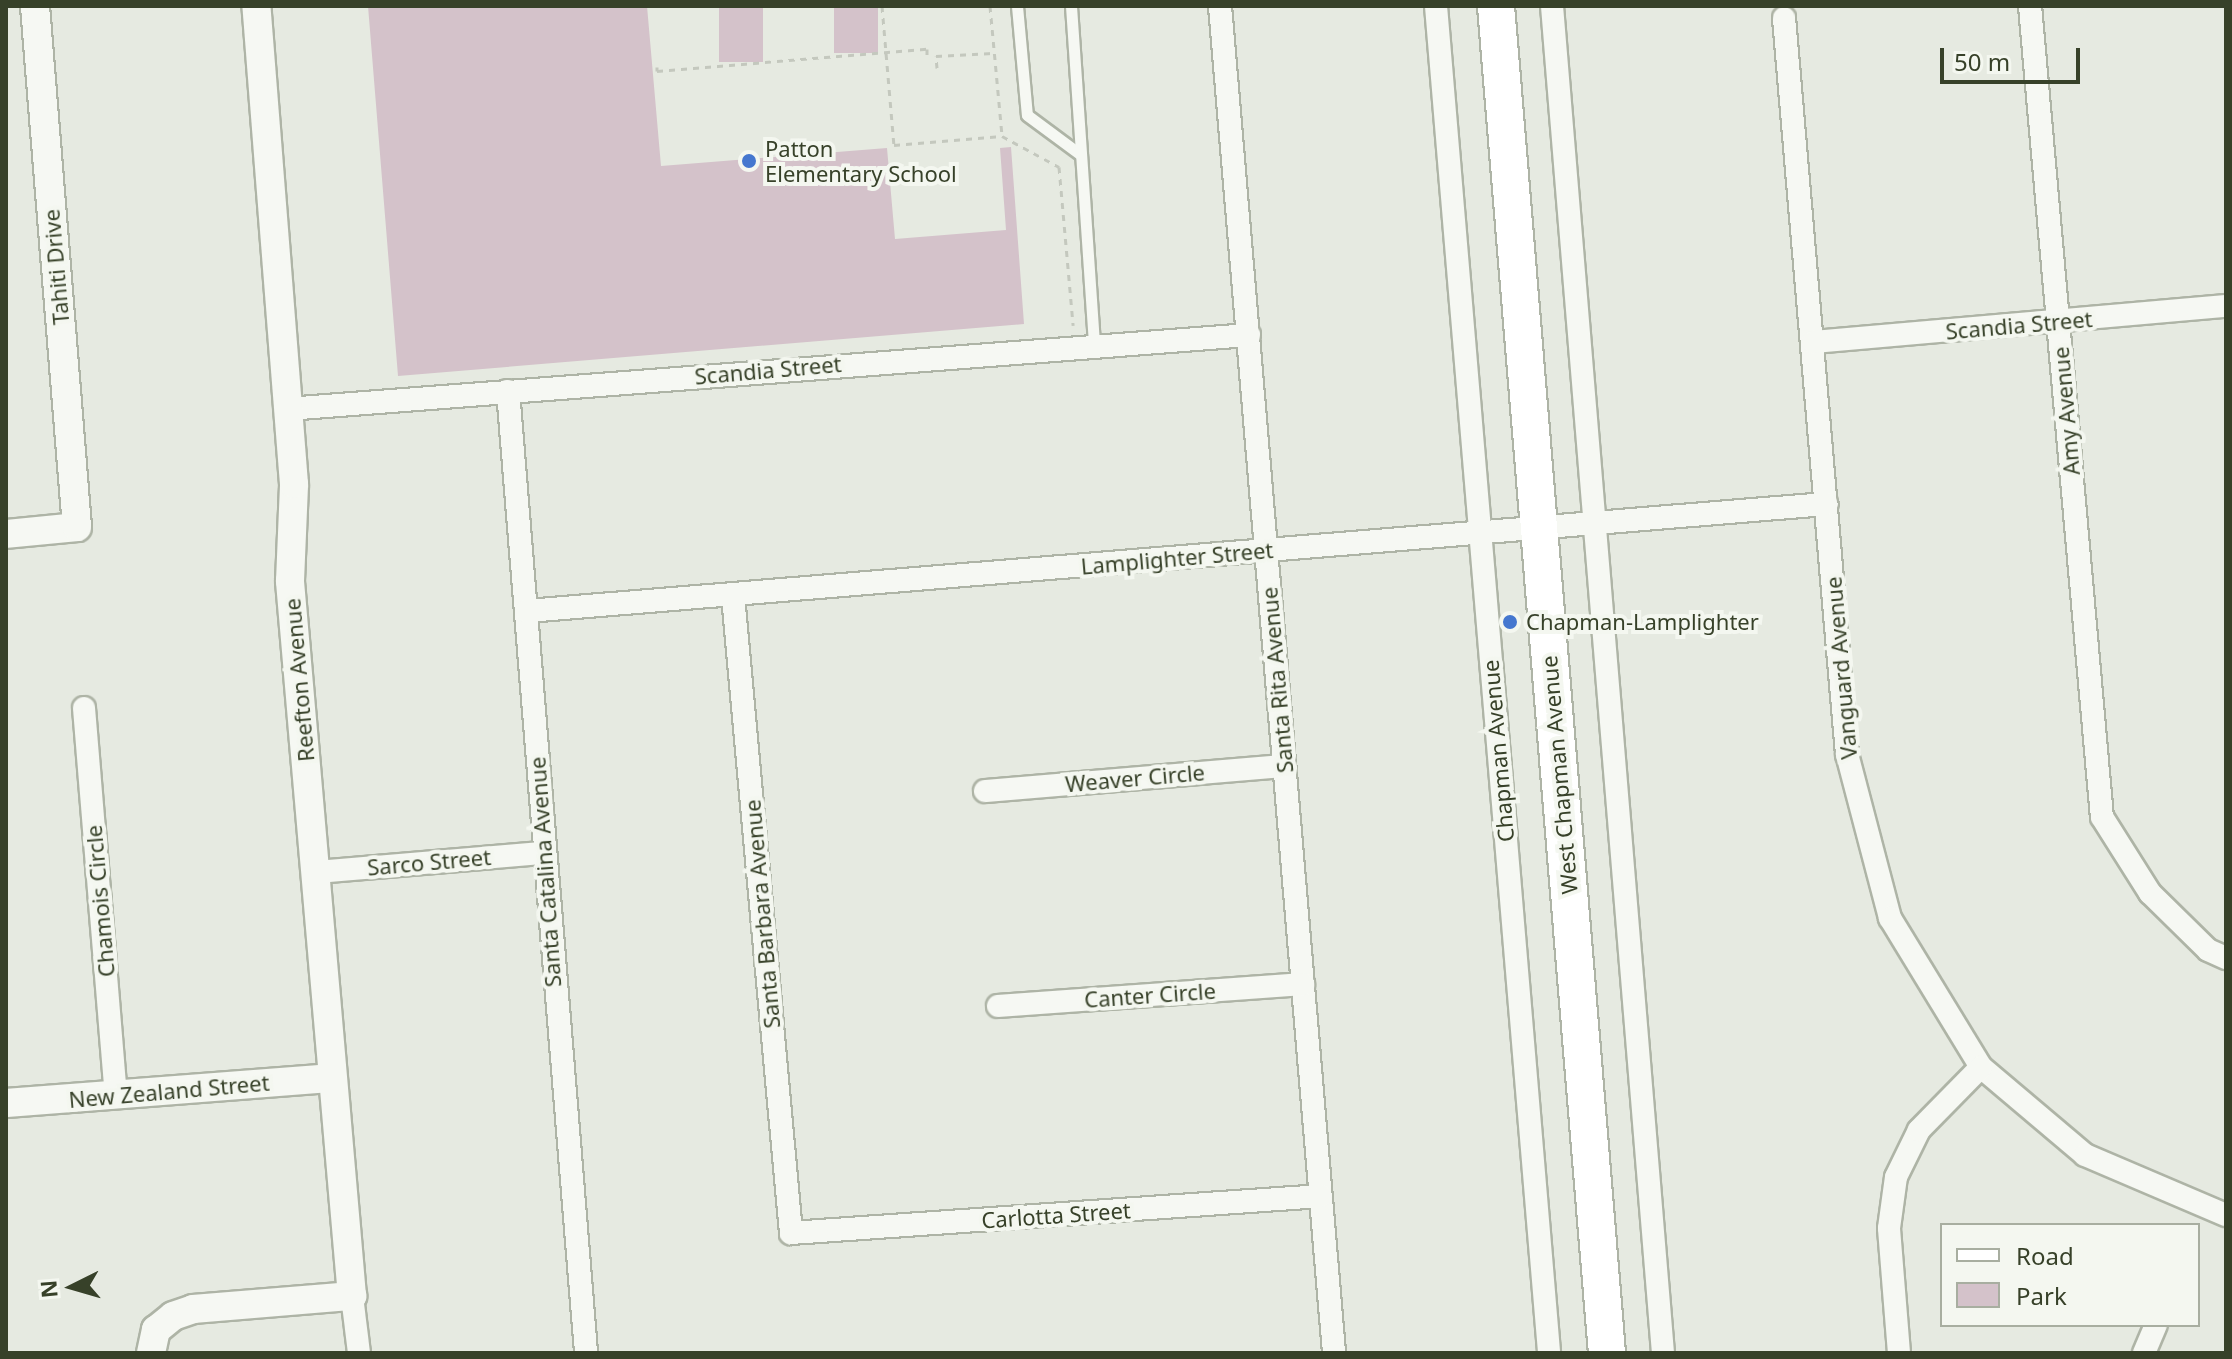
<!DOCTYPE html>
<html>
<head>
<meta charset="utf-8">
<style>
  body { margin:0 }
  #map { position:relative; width:2232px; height:1359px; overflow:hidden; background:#e6eae1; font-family:"Noto Sans",sans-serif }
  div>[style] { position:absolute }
  .green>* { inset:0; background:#d4c2ca; transform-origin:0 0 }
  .path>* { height:3px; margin-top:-1.5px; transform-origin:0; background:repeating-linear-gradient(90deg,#c4c8be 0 6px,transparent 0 12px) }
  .roads { filter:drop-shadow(2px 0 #aeb4a6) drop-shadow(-2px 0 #aeb4a6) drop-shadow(0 2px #aeb4a6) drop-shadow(0 -2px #aeb4a6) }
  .service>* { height:11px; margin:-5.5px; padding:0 5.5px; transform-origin:5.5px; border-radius:5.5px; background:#f6f8f3 }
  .minor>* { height:22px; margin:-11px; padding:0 11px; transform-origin:11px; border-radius:11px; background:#f6f8f3 }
  .tertiary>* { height:28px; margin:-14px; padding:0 14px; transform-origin:14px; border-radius:14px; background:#f6f8f3 }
  .primary>* { height:36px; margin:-18px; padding:0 18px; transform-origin:18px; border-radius:18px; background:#fff }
  .dots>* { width:22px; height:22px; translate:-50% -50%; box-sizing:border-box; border:4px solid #f4f7f0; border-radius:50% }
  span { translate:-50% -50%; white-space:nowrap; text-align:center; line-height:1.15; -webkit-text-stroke:8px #f4f7f0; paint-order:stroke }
  .poi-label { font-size:22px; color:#374129 }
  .left { translate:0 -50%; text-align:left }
  .street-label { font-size:22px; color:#374129 }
  .frame { position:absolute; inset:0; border:8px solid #374129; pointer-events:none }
  .legend { position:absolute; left:1940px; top:1223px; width:260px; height:104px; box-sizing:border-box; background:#f4f7f0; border:2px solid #a8aea0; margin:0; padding:10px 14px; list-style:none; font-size:24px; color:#374129 }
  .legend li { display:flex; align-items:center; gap:16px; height:40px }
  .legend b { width:40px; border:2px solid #a8aea0 }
  .north { position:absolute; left:32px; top:1247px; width:80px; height:80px; -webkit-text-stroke:6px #f4f7f0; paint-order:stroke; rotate:265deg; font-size:22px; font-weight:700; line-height:32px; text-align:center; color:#374129 }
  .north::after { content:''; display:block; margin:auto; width:28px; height:36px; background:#374129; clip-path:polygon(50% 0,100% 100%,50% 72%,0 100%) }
  .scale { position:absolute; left:1940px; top:48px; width:140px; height:36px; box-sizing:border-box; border:4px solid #374129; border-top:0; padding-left:10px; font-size:24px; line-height:28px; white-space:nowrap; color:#374129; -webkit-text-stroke:6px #f4f7f0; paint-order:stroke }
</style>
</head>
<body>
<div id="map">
  <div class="green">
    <div style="clip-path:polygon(368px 6px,647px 6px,661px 166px,887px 148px,895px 239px,1006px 230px,1000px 148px,1011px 147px,1024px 324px,398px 376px)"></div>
    <div style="left:719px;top:6px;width:44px;height:56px"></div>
    <div style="left:834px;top:6px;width:44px;height:47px"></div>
  </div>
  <div class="path">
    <div style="left:882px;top:6px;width:140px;rotate:85.1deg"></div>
    <div style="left:894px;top:145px;width:108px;rotate:-4.8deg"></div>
    <div style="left:990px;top:6px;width:131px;rotate:84.7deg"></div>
    <div style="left:1002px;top:136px;width:65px;rotate:28.5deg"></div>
    <div style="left:1059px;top:167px;width:159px;rotate:84.9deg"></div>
    <div style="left:657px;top:67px;width:4px;rotate:90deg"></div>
    <div style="left:657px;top:71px;width:271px;rotate:-4.7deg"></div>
    <div style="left:927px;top:49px;width:7px;rotate:90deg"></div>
    <div style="left:937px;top:68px;width:12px;rotate:-95deg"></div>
    <div style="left:936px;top:56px;width:57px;rotate:-3deg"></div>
  </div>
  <div class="roads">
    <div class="service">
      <div style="left:1017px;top:6px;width:109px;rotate:84.8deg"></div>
      <div style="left:1027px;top:115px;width:67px;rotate:36.5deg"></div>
      <div style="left:1071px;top:6px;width:339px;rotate:86.1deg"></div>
    </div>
    <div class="minor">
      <div style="left:1220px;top:6px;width:1352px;rotate:85.16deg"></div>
      <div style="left:1436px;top:6px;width:1352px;rotate:85.2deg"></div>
      <div style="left:1552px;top:6px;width:1352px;rotate:85.29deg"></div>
      <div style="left:2030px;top:6px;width:814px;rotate:84.93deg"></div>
      <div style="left:2102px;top:817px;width:90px;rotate:57.7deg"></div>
      <div style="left:2150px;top:893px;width:81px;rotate:44.5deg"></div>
      <div style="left:2208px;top:950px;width:20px;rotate:24deg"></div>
      <div style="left:1784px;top:18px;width:739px;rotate:85.11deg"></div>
      <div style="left:1847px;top:754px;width:170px;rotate:75.3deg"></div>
      <div style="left:1890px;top:918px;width:175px;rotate:58.6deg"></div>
      <div style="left:1981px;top:1067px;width:136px;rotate:40.2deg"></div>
      <div style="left:2085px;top:1155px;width:153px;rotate:23.1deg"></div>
      <div style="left:1813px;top:342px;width:415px;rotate:-5deg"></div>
      <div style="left:508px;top:391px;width:965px;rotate:85.36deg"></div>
      <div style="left:287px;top:409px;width:965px;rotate:-4.4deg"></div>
      <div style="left:733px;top:596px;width:640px;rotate:84.8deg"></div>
      <div style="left:791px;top:1233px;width:531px;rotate:-3.99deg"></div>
      <div style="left:527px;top:611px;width:1304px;rotate:-4.71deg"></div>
      <div style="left:84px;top:708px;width:388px;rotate:85.3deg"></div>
      <div style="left:985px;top:791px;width:300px;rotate:-4.8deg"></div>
      <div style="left:316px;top:872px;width:227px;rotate:-4.8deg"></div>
      <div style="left:998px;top:1006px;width:306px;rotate:-4.1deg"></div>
      <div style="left:352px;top:1296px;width:57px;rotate:83deg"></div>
      <div style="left:1899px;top:1353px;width:125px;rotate:-94.6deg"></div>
      <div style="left:1889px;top:1228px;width:51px;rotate:-82.2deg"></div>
      <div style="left:1896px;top:1177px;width:52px;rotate:-63.9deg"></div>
      <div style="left:1919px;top:1130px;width:88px;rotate:-45.5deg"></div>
      <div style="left:2144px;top:1353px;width:30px;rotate:-67deg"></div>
    </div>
    <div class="tertiary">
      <div style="left:6px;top:534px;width:71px;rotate:-5.6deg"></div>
      <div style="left:77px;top:527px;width:523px;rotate:-94.61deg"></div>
      <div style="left:6px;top:1103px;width:327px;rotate:-4.4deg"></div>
      <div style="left:151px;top:1353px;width:24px;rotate:-78deg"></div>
      <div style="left:156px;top:1330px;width:22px;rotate:-39deg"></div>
      <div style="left:173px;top:1316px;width:21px;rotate:-19deg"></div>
      <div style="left:193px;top:1309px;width:160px;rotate:-4.7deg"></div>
      <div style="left:352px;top:1296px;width:718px;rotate:-94.96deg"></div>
      <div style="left:290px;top:581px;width:97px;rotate:-87.6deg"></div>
      <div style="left:294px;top:484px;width:480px;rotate:-94.5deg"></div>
    </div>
    <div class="primary">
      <div style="left:1496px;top:6px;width:1352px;rotate:85.29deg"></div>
    </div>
  </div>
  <div class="dots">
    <div style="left:749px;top:161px;background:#4577cf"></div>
    <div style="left:1510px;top:622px;background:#4577cf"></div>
  </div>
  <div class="poi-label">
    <span class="left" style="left:765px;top:161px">Patton<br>Elementary School</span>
    <span class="left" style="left:1526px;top:622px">Chapman-Lamplighter</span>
  </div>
  <div class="street-label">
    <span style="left:56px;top:267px;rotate:-95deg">Tahiti Drive</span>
    <span style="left:2019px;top:325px;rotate:-5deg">Scandia Street</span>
    <span style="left:768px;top:370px;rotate:-5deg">Scandia Street</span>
    <span style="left:2066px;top:411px;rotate:-95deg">Amy Avenue</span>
    <span style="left:1177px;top:558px;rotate:-5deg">Lamplighter Street</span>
    <span style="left:1841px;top:668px;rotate:-95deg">Vanguard Avenue</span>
    <span style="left:299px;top:680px;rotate:-95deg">Reefton Avenue</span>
    <span style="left:1277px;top:680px;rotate:-95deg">Santa Rita Avenue</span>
    <span style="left:1498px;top:751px;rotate:-95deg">Chapman Avenue</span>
    <span style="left:1559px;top:775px;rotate:-95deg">West Chapman Avenue</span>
    <span style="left:1135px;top:778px;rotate:-5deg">Weaver Circle</span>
    <span style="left:429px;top:862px;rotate:-5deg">Sarco Street</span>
    <span style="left:545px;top:872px;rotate:-94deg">Santa Catalina Avenue</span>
    <span style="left:100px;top:901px;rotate:-95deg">Chamois Circle</span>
    <span style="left:762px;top:914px;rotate:-95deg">Santa Barbara Avenue</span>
    <span style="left:1150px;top:995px;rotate:-4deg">Canter Circle</span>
    <span style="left:169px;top:1091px;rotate:-5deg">New Zealand Street</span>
    <span style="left:1056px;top:1215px;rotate:-4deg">Carlotta Street</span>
  </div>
  <div class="frame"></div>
  <ul class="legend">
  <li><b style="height:10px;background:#fff"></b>Road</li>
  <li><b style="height:22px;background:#d4c2ca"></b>Park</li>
  </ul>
  <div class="north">N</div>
  <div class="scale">50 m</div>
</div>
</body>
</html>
